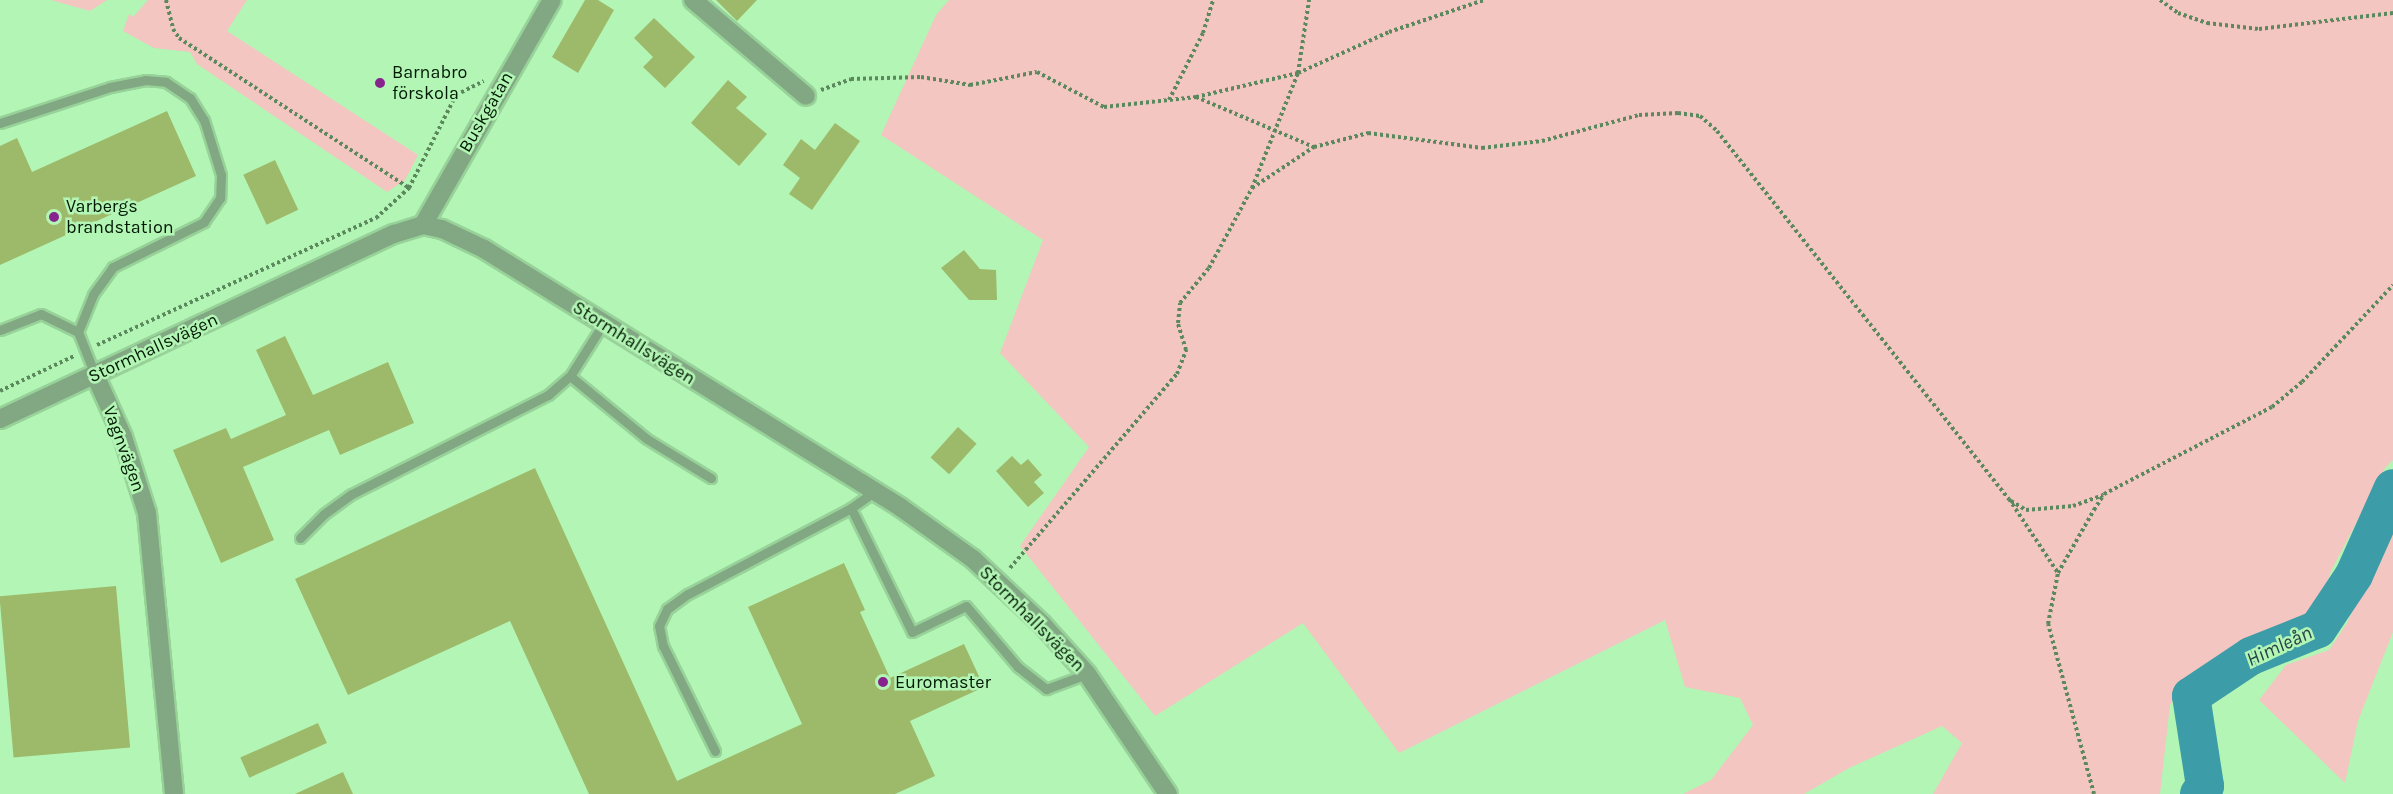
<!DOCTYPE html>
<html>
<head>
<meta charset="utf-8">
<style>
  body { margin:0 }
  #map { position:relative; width:2393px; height:794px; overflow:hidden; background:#b3f5b5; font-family:Karla,sans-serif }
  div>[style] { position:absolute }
  .green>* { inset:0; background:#f3c6c1 }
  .river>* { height:38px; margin:-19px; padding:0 19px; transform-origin:19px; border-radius:19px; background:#3c9da8 }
  .building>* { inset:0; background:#9dba6b; transform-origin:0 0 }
  .path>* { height:4px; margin-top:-2px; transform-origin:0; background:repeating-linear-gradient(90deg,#5b885d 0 3px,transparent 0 6px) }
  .roads { filter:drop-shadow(2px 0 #97d299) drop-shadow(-2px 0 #97d299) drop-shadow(0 2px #97d299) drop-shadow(0 -2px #97d299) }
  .lane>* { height:9px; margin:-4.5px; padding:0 4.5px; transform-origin:4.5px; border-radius:4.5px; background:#82a883 }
  .street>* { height:18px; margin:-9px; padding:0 9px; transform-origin:9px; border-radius:9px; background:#82a883 }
  .dots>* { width:16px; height:16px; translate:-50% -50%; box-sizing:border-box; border:3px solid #b3f5b5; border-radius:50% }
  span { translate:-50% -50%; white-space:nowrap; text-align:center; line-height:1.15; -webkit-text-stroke:5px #b3f5b5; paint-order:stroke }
  .poi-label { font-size:18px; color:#011803 }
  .left { translate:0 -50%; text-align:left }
  .street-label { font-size:18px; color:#011803 }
  .water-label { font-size:20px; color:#254347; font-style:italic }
</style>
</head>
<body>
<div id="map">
  <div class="green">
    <div style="clip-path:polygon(51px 0,107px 0,90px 11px)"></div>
    <div style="clip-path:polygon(148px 0,247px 0,227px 31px,418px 155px,405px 180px,387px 192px,197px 64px,190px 52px,154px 48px,123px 31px,129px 14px,133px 17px)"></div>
    <div style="clip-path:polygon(949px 0,2393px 0,2393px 460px,2385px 468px,2332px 569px,2316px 612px,2197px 669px,2170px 705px,2160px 794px,1933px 794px,1962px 743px,1942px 726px,1849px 768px,1804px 794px,1683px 794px,1711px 780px,1753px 725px,1740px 698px,1685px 687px,1665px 620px,1399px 753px,1303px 623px,1155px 716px,1020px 546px,1089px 447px,1000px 353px,1043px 240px,881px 135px,936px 15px)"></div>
    <div style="clip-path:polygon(2393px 518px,2393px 632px,2358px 721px,2345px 783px,2259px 700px,2286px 665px,2329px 650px,2347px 623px)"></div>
  </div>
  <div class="river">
    <div style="left:2199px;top:794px;width:10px;rotate:-53deg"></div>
    <div style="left:2205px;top:786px;width:91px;rotate:-98.8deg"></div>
    <div style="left:2191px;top:696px;width:72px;rotate:-33.7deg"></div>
    <div style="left:2251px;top:656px;width:72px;rotate:-21.9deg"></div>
    <div style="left:2318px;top:629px;width:65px;rotate:-56.3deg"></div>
    <div style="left:2354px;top:575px;width:95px;rotate:-65.9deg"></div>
  </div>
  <div class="building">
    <div style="clip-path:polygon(585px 0,598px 0,614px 10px,578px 73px,552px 57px)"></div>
    <div style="clip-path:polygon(716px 0,757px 0,737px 21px)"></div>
    <div style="clip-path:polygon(654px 18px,695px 57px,665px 88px,643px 67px,653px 57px,634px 38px)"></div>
    <div style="clip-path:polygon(728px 80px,747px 97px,736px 108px,767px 134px,739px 166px,691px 123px)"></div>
    <div style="clip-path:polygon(167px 111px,196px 176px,0 265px,0 146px,17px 138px,32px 172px)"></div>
    <div style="clip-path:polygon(835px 123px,860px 141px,812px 210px,789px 194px,800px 178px,783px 165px,801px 139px,815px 150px)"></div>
    <div style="left:275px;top:160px;width:55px;height:35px;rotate:65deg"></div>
    <div style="clip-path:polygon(964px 250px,980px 269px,996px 270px,997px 300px,969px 300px,941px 268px)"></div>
    <div style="clip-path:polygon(285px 336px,313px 395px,388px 362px,414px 423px,340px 455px,329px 430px,243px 467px,274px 540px,221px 563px,173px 450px,226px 428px,231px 439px,286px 415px,256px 350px)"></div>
    <div style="left:958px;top:427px;width:25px;height:41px;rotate:42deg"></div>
    <div style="clip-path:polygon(1012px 456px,1021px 465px,1028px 459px,1042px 475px,1034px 482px,1044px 493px,1028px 507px,996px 471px)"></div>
    <div style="clip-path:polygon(535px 468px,677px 781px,802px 724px,748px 607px,844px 563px,865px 610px,860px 612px,890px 678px,964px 644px,984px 687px,910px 721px,935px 776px,895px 794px,589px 794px,510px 621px,348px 695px,295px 579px)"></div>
    <div style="left:116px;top:586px;width:162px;height:117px;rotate:85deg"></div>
    <div style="left:318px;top:723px;width:22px;height:85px;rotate:66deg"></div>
    <div style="clip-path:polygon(343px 772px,353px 794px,295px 794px)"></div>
  </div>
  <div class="path">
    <div style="left:166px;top:0;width:30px;rotate:76deg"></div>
    <div style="left:173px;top:29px;width:11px;rotate:56deg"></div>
    <div style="left:179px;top:38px;width:275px;rotate:33.1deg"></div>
    <div style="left:2160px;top:0;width:22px;rotate:36deg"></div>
    <div style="left:2178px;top:13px;width:31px;rotate:19deg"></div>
    <div style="left:2207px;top:23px;width:52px;rotate:6.6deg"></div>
    <div style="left:2259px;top:29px;width:135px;rotate:-6.8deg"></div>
    <div style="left:821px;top:90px;width:32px;rotate:-20deg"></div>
    <div style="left:851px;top:79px;width:70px;rotate:-1.6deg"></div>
    <div style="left:921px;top:77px;width:50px;rotate:9.3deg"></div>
    <div style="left:970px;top:85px;width:68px;rotate:-11deg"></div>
    <div style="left:1037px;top:72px;width:76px;rotate:27.6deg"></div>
    <div style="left:1104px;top:107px;width:93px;rotate:-6.2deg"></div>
    <div style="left:1196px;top:97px;width:105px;rotate:-13.2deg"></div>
    <div style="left:1298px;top:73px;width:100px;rotate:-24.3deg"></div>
    <div style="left:1389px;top:32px;width:100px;rotate:-18.6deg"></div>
    <div style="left:1196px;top:97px;width:128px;rotate:23deg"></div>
    <div style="left:1169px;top:100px;width:75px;rotate:-63.1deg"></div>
    <div style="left:1203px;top:33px;width:34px;rotate:-73deg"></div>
    <div style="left:1252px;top:188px;width:74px;rotate:-33.5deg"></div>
    <div style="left:1314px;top:147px;width:56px;rotate:-14.5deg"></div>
    <div style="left:1368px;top:133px;width:115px;rotate:7.5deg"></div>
    <div style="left:1482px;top:148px;width:60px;rotate:-6.7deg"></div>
    <div style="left:1542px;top:141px;width:100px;rotate:-15deg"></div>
    <div style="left:1639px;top:115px;width:39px;rotate:-3deg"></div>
    <div style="left:1678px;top:113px;width:22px;rotate:8deg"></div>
    <div style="left:1700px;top:116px;width:23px;rotate:41deg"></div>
    <div style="left:1717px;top:131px;width:470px;rotate:51.6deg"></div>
    <div style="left:2009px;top:499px;width:89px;rotate:56.5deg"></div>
    <div style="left:97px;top:345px;width:307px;rotate:-24.5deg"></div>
    <div style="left:376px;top:218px;width:45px;rotate:-42.3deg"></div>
    <div style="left:409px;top:188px;width:104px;rotate:-63.2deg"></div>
    <div style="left:456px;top:95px;width:31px;rotate:-27deg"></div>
    <div style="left:0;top:391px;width:82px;rotate:-25.3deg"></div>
    <div style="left:2011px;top:501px;width:17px;rotate:31deg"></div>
    <div style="left:2026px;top:510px;width:47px;rotate:-4.9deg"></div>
    <div style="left:2073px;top:506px;width:32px;rotate:-20deg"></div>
    <div style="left:1010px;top:568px;width:256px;rotate:-49.3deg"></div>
    <div style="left:1177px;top:374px;width:26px;rotate:-69deg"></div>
    <div style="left:1186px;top:350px;width:28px;rotate:-107deg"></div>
    <div style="left:1178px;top:323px;width:20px;rotate:-84deg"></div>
    <div style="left:1180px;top:303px;width:45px;rotate:-50.4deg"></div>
    <div style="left:1209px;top:268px;width:91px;rotate:-61.7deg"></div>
    <div style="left:1252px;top:188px;width:124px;rotate:-68.2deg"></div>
    <div style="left:1298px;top:73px;width:74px;rotate:-81.4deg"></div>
    <div style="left:2094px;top:794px;width:176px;rotate:-105.1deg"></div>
    <div style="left:2048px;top:624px;width:52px;rotate:-78.9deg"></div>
    <div style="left:2058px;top:573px;width:73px;rotate:-60.3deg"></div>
    <div style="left:2094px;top:510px;width:19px;rotate:-58deg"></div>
    <div style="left:2104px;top:494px;width:189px;rotate:-27.4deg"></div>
    <div style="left:2272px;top:407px;width:39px;rotate:-40deg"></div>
    <div style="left:2302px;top:382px;width:133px;rotate:-46.8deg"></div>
  </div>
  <div class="roads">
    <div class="lane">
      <div style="left:0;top:123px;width:116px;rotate:-18.1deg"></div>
      <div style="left:110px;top:87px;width:36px;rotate:-11deg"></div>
      <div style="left:145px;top:80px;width:21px;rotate:5deg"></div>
      <div style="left:166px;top:82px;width:29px;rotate:34deg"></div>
      <div style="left:190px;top:98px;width:26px;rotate:58deg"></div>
      <div style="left:204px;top:120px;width:58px;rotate:72.8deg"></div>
      <div style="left:221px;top:175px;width:23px;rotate:92deg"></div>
      <div style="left:220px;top:198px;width:29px;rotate:124deg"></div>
      <div style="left:204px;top:222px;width:102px;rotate:153.7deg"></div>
      <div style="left:113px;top:267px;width:34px;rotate:126deg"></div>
      <div style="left:93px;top:295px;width:40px;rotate:112deg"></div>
      <div style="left:78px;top:332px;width:46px;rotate:68.4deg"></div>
      <div style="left:0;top:330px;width:44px;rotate:-21.3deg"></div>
      <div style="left:41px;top:314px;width:41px;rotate:25.9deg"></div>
      <div style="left:570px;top:376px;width:99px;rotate:39.3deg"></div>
      <div style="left:647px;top:439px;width:75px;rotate:31.4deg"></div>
      <div style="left:851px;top:508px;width:138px;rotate:63.8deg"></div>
      <div style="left:912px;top:632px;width:60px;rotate:-25.7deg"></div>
      <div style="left:966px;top:606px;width:80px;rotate:49.6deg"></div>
      <div style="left:1018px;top:667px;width:36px;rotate:38deg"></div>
      <div style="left:1046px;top:689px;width:44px;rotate:-20.1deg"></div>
      <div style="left:300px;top:538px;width:34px;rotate:-45deg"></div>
      <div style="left:324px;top:514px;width:34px;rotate:-36deg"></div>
      <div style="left:352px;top:494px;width:220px;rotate:-26.8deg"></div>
      <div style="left:548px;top:395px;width:29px;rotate:-41deg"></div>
      <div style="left:570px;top:376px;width:62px;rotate:-57.6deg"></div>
      <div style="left:715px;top:751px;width:117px;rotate:-116.3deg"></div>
      <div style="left:663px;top:646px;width:20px;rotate:-101deg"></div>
      <div style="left:659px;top:626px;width:19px;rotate:-65deg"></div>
      <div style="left:667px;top:609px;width:26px;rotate:-36deg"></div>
      <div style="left:688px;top:594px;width:184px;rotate:-27.8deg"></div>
      <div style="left:851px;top:508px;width:28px;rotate:-35deg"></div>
    </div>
    <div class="street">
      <div style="left:693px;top:0;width:148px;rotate:40.3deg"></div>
      <div style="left:423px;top:225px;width:259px;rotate:-60.2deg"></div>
      <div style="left:95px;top:375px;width:68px;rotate:65.7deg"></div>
      <div style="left:123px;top:437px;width:80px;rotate:72.5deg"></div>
      <div style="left:147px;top:513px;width:282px;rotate:84.5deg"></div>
      <div style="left:0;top:419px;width:435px;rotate:-25.2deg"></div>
      <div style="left:394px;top:234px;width:30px;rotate:-17deg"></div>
      <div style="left:423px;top:225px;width:19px;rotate:12deg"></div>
      <div style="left:442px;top:229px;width:47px;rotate:25.5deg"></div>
      <div style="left:484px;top:249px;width:490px;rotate:31.8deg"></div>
      <div style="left:900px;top:507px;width:90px;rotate:35.5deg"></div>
      <div style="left:973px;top:559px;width:95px;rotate:43.3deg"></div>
      <div style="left:1042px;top:624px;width:67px;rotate:48deg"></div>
      <div style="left:1087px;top:674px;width:145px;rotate:56deg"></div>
    </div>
  </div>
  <div class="dots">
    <div style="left:380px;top:83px;background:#86238c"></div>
    <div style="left:54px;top:217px;background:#86238c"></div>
    <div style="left:883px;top:682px;background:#86238c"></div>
  </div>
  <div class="poi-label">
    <span class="left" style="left:392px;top:83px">Barnabro<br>förskola</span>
    <span class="left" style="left:66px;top:217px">Varbergs<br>brandstation</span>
    <span class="left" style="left:895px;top:682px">Euromaster</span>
  </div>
  <div class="street-label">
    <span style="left:486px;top:112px;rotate:-60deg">Buskgatan</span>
    <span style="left:634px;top:343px;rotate:32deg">Stormhallsvägen</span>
    <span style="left:153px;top:348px;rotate:-25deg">Stormhallsvägen</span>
    <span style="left:124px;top:449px;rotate:70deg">Vagnvägen</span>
    <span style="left:1032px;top:619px;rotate:45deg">Stormhallsvägen</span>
  </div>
  <div class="water-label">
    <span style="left:2279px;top:646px;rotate:-25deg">Himleån</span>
  </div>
</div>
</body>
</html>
